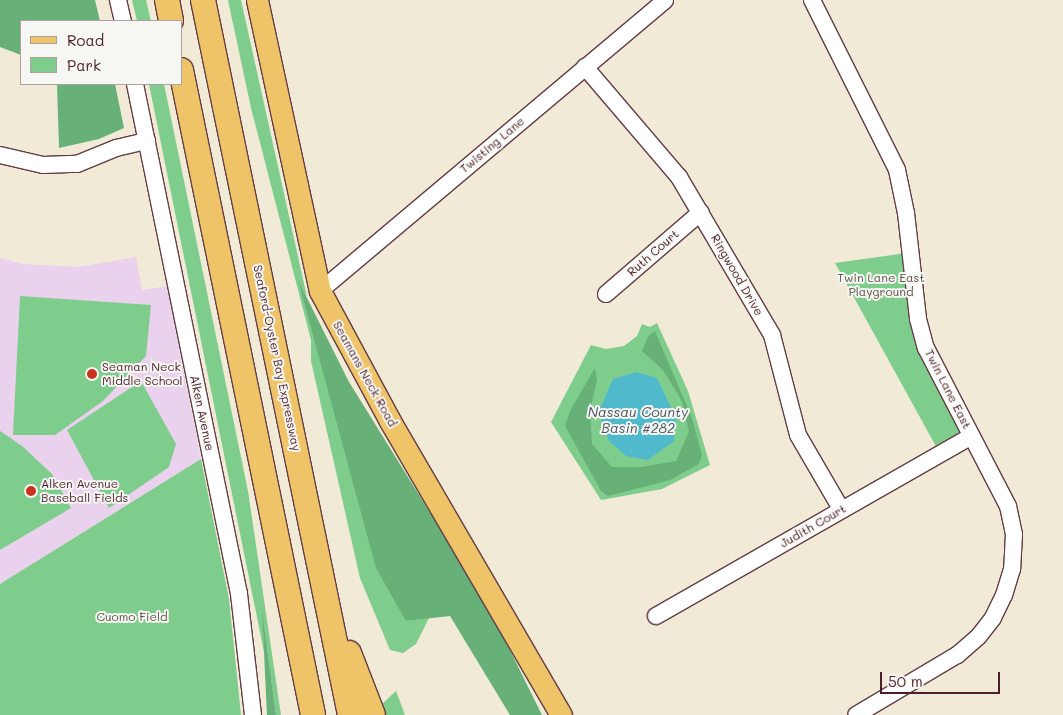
<!DOCTYPE html>
<html>
<head>
<meta charset="utf-8">
<style>
  body { margin:0 }
  #map { position:relative; width:1063px; height:715px; overflow:hidden; background:#f0ead6; font-family:Mali,sans-serif }
  div>[style] { position:absolute }
  .built>* { inset:0; background:#ead1ed }
  .green>* { inset:0; background:#7fcd8c }
  .forest>* { inset:0; background:#67b078 }
  .water>* { inset:0; background:#50bacc }
  .roads { filter:drop-shadow(1px 0 #633d45) drop-shadow(-1px 0 #633d45) drop-shadow(0 1px #633d45) drop-shadow(0 -1px #633d45) }
  .minor>* { height:16px; margin:-8px; padding:0 8px; transform-origin:8px; border-radius:8px; background:#fff }
  .major>* { height:21px; margin:-10.5px; padding:0 10.5px; transform-origin:10.5px; border-radius:10.5px; background:#efc469 }
  .highway>* { height:24px; margin:-12px; padding:0 12px; transform-origin:12px; border-radius:12px; background:#efc469 }
  .dots>* { width:14px; height:14px; translate:-50% -50%; box-sizing:border-box; border:2px solid #f6f6f2; border-radius:50% }
  span { translate:-50% -50%; white-space:nowrap; text-align:center; line-height:1.15; -webkit-text-stroke:4px #f6f6f2; paint-order:stroke }
  .street-label { font-size:12px; color:#4a1f2b }
  .park-label { font-size:12px; color:#5a5348 }
  .poi-label { font-size:12px; color:#4a1f2b }
  .left { translate:0 -50%; text-align:left }
  .water-label { font-size:14px; color:#4c5563; font-style:italic }
  .legend { position:absolute; left:20px; top:20px; width:162px; height:65px; box-sizing:border-box; background:#f6f6f2; border:1px solid #b1a0a2; margin:0; padding:6px 9px; list-style:none; font-size:15px; color:#4a1f2b }
  .legend li { display:flex; align-items:center; gap:10px; height:25px }
  .legend b { width:25px; border:1px solid #b1a0a2 }
  .scale { position:absolute; left:880px; top:672px; width:120px; height:22px; box-sizing:border-box; border:2px solid #4a1f2b; border-top:0; padding-left:6px; font-size:15px; line-height:18px; white-space:nowrap; color:#4a1f2b; -webkit-text-stroke:4px #f6f6f2; paint-order:stroke }
</style>
</head>
<body>
<div id="map">
  <div class="built">
    <div style="clip-path:polygon(136px 257px,142px 290px,167px 286px,201px 459px,0 584px,0 258px,23px 264px,79px 267px)"></div>
  </div>
  <div class="green">
    <div style="clip-path:polygon(132px 0,146px 0,151px 21px,137px 21px)"></div>
    <div style="clip-path:polygon(228px 0,241px 0,307px 297px,299px 283px,406px 621px,429px 618px,416px 644px,403px 653px,390px 650px,360px 578px,311px 361px,311px 340px,251px 108px)"></div>
    <div style="clip-path:polygon(149px 84px,164px 84px,248px 491px,281px 715px,276px 715px,263px 619px,264px 652px)"></div>
    <div style="clip-path:polygon(907px 253px,913px 315px,966px 434px,938px 450px,835px 263px)"></div>
    <div style="clip-path:polygon(20px 296px,151px 305px,146px 356px,103px 401px,55px 435px,13px 435px)"></div>
    <div style="clip-path:polygon(657px 323px,688px 391px,710px 465px,662px 489px,601px 500px,551px 422px,591px 345px,606px 349px,624px 346px,637px 336px,642px 324px,650px 327px)"></div>
    <div style="clip-path:polygon(141px 381px,176px 444px,169px 467px,109px 508px,67px 430px)"></div>
    <div style="clip-path:polygon(0 431px,22px 446px,52px 474px,71px 508px,0 550px)"></div>
    <div style="clip-path:polygon(201px 459px,229px 599px,241px 715px,0 715px,0 584px)"></div>
    <div style="clip-path:polygon(396px 691px,405px 715px,384px 715px,381px 705px)"></div>
  </div>
  <div class="forest">
    <div style="clip-path:polygon(0 0,95px 0,100px 21px,21px 21px,21px 55px,0 47px)"></div>
    <div style="clip-path:polygon(57px 84px,115px 84px,124px 128px,99px 139px,59px 148px)"></div>
    <div style="clip-path:polygon(298px 280px,349px 382px,488px 606px,542px 715px,510px 715px,450px 616px,406px 621px,376px 568px)"></div>
    <div style="clip-path:polygon(655px 331px,692px 418px,702px 455px,699px 464px,670px 480px,608px 496px,601px 491px,565px 426px,571px 409px,595px 368px,597px 380px,590px 410px,592px 444px,612px 467px,641px 467px,676px 461px,689px 432px,682px 401px,663px 370px,642px 351px,648px 337px)"></div>
    <div style="clip-path:polygon(262px 610px,276px 715px,267px 715px)"></div>
  </div>
  <div class="water">
    <div style="clip-path:polygon(637px 372px,657px 378px,676px 418px,674px 441px,648px 460px,626px 456px,609px 441px,602px 423px,600px 409px,613px 379px)"></div>
  </div>
  <div class="roads">
    <div class="minor">
      <div style="left:118px;top:0;width:22px;rotate:77deg"></div>
      <div style="left:812px;top:0;width:190px;rotate:63.4deg"></div>
      <div style="left:897px;top:170px;width:44px;rotate:78.2deg"></div>
      <div style="left:906px;top:213px;width:107px;rotate:83.5deg"></div>
      <div style="left:918px;top:319px;width:30px;rotate:75deg"></div>
      <div style="left:926px;top:348px;width:178px;rotate:62.6deg"></div>
      <div style="left:1008px;top:506px;width:29px;rotate:78deg"></div>
      <div style="left:1014px;top:534px;width:35px;rotate:93deg"></div>
      <div style="left:1012px;top:569px;width:27px;rotate:107deg"></div>
      <div style="left:1004px;top:595px;width:25px;rotate:116deg"></div>
      <div style="left:993px;top:618px;width:24px;rotate:128deg"></div>
      <div style="left:978px;top:637px;width:28px;rotate:139deg"></div>
      <div style="left:957px;top:655px;width:117px;rotate:149.3deg"></div>
      <div style="left:585px;top:67px;width:145px;rotate:49.5deg"></div>
      <div style="left:679px;top:177px;width:183px;rotate:59.5deg"></div>
      <div style="left:772px;top:335px;width:103px;rotate:75.4deg"></div>
      <div style="left:798px;top:435px;width:86px;rotate:59.8deg"></div>
      <div style="left:135px;top:84px;width:520px;rotate:78.47deg"></div>
      <div style="left:239px;top:594px;width:122px;rotate:83.4deg"></div>
      <div style="left:0;top:155px;width:44px;rotate:13.1deg"></div>
      <div style="left:43px;top:165px;width:34px;rotate:-2deg"></div>
      <div style="left:77px;top:164px;width:42px;rotate:-22.3deg"></div>
      <div style="left:116px;top:148px;width:32px;rotate:-13deg"></div>
      <div style="left:320px;top:291px;width:451px;rotate:-40.1deg"></div>
      <div style="left:606px;top:294px;width:125px;rotate:-40.8deg"></div>
      <div style="left:656px;top:616px;width:363px;rotate:-29.7deg"></div>
    </div>
    <div class="major">
      <div style="left:257px;top:0;width:298px;rotate:77.8deg"></div>
      <div style="left:320px;top:291px;width:148px;rotate:61.7deg"></div>
      <div style="left:390px;top:421px;width:340px;rotate:59.8deg"></div>
    </div>
    <div class="highway">
      <div style="left:167px;top:0;width:21px;rotate:79deg"></div>
      <div style="left:203px;top:0;width:730px;rotate:78.38deg"></div>
      <div style="left:181px;top:70px;width:658px;rotate:78.43deg"></div>
      <div style="left:349px;top:653px;width:66px;rotate:68.8deg"></div>
    </div>
  </div>
  <div class="dots">
    <div style="left:92px;top:374px;background:#c8321e"></div>
    <div style="left:31px;top:491px;background:#c8321e"></div>
  </div>
  <div class="street-label">
    <span style="left:492px;top:145px;rotate:-40deg">Twisting Lane</span>
    <span style="left:653px;top:253px;rotate:-41deg">Ruth Court</span>
    <span style="left:737px;top:275px;rotate:60deg">Ringwood Drive</span>
    <span style="left:277px;top:358px;rotate:78deg">Seaford-Oyster Bay Expressway</span>
    <span style="left:365px;top:374px;rotate:61deg">Seamans Neck Road</span>
    <span style="left:948px;top:389px;rotate:63deg">Twin Lane East</span>
    <span style="left:202px;top:413px;rotate:78deg">Alken Avenue</span>
    <span style="left:813px;top:526px;rotate:-30deg">Judith Court</span>
  </div>
  <div class="park-label">
    <span style="left:881px;top:285px">Twin Lane East<br>Playground</span>
    <span style="left:132px;top:617px">Cuomo Field</span>
  </div>
  <div class="poi-label">
    <span class="left" style="left:102px;top:374px">Seaman Neck<br>Middle School</span>
    <span class="left" style="left:41px;top:491px">Alken Avenue<br>Baseball Fields</span>
  </div>
  <div class="water-label">
    <span style="left:638px;top:420px">Nassau County<br>Basin #282</span>
  </div>
  <ul class="legend">
  <li><b style="height:6px;background:#efc469"></b>Road</li>
  <li><b style="height:14px;background:#7fcd8c"></b>Park</li>
  </ul>
  <div class="scale">50 m</div>
</div>
</body>
</html>
